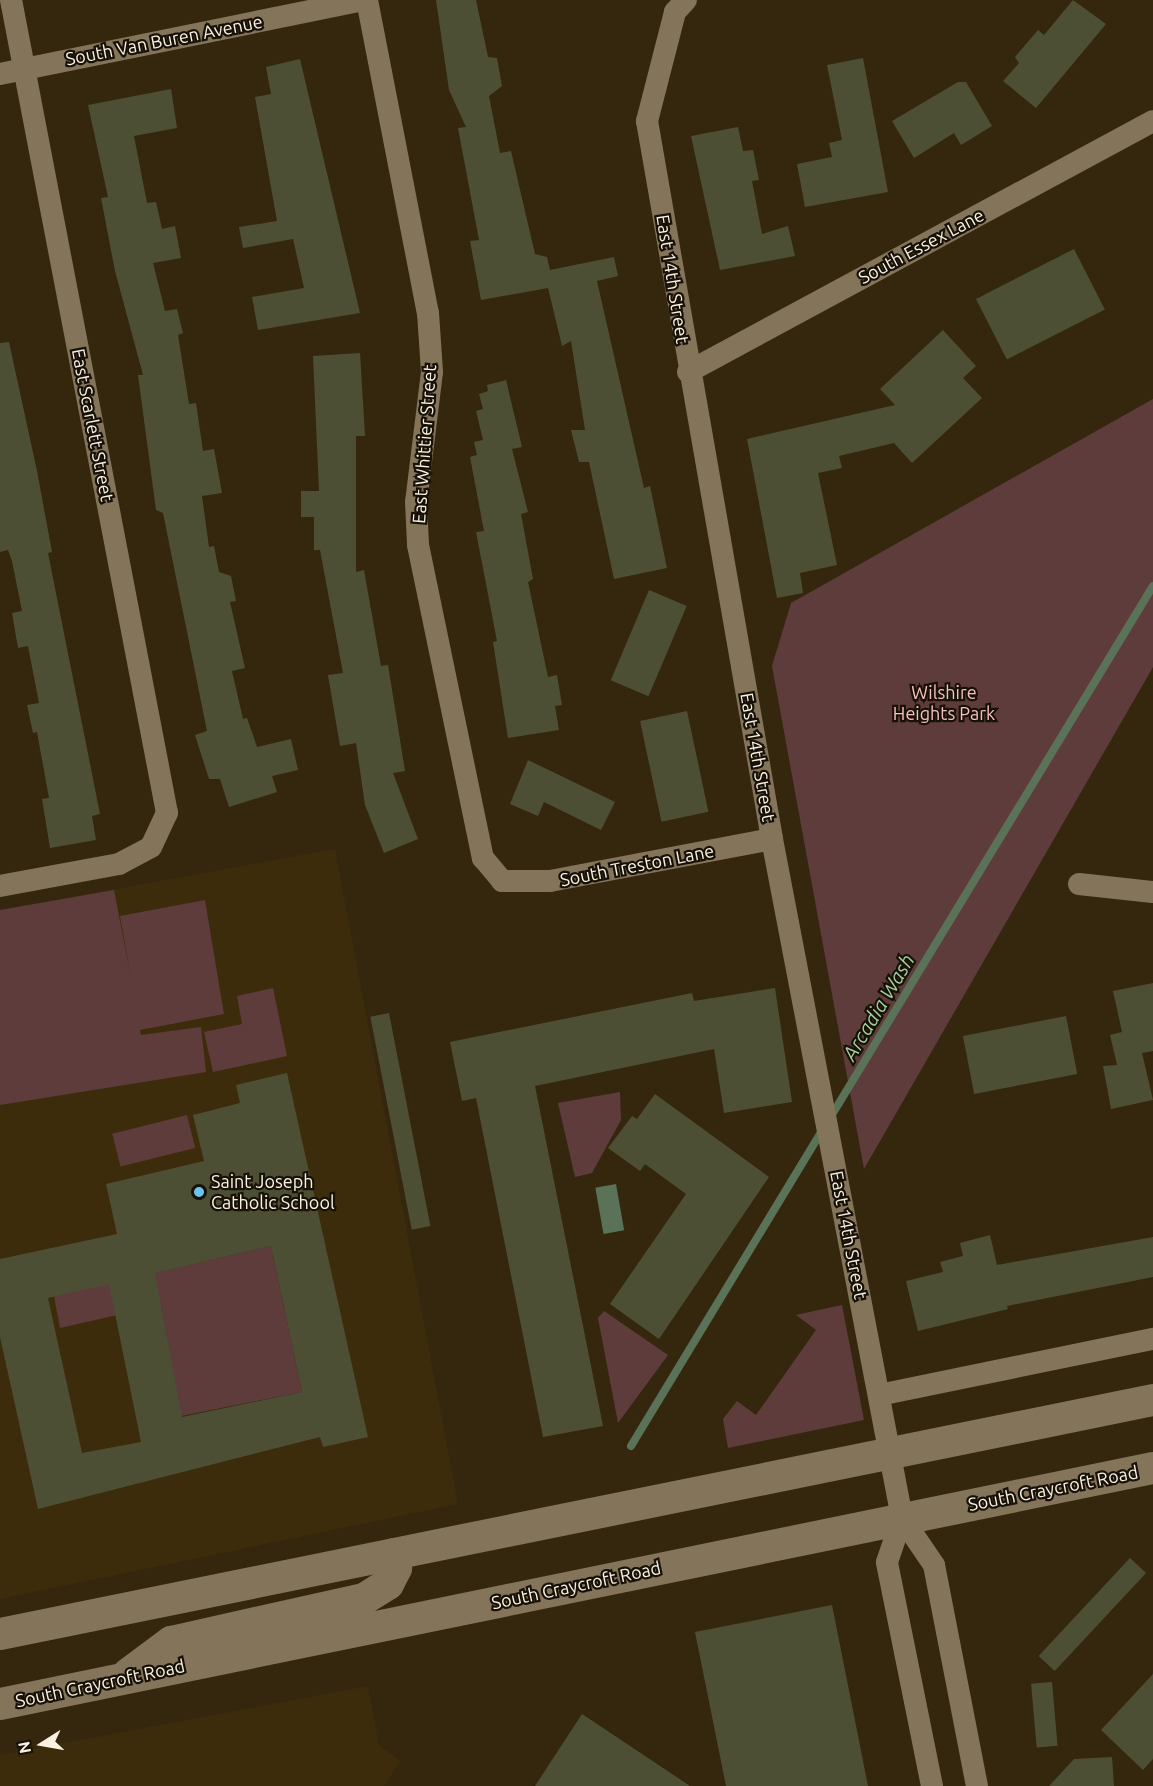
<!DOCTYPE html>
<html>
<head>
<meta charset="utf-8">
<style>
  body { margin:0 }
  #map { position:relative; width:1153px; height:1786px; overflow:hidden; background:#34270e; font-family:Ubuntu,sans-serif }
  div>[style] { position:absolute }
  .built>* { inset:0; background:#3c2c0b }
  .green>* { inset:0; background:#5e3c3c; transform-origin:0 0 }
  .water>* { inset:0; background:#5a7258; transform-origin:0 0 }
  .stream>* { height:8px; margin:-4px; padding:0 4px; transform-origin:4px; border-radius:4px; background:#5a7258 }
  .building>* { inset:0; background:#4d4f34; transform-origin:0 0 }
  .minor>* { height:22px; margin:-11px; padding:0 11px; transform-origin:11px; border-radius:11px; background:#83745a }
  .secondary>* { height:32px; margin:-16px; padding:0 16px; transform-origin:16px; border-radius:16px; background:#83745a }
  .dots>* { width:16px; height:16px; translate:-50% -50%; box-sizing:border-box; border:3px solid #171107; border-radius:50% }
  span { translate:-50% -50%; white-space:nowrap; text-align:center; line-height:1.15; -webkit-text-stroke:4.5px #171107; paint-order:stroke }
  .street-label { font-size:18px; color:#f9f1e2 }
  .park-label { font-size:18px; color:#f8c0be }
  .poi-label { font-size:18px; color:#f9f1e2 }
  .left { translate:0 -50%; text-align:left }
  .water-label { font-size:20px; color:#a4d0a0; font-style:italic }
  .north { position:absolute; left:12px; top:1714px; width:60px; height:60px; -webkit-text-stroke:4px #171107; paint-order:stroke; rotate:259deg; font-size:16px; font-weight:700; line-height:24px; text-align:center; color:#f9f1e2 }
  .north::after { content:''; display:block; margin:auto; width:21px; height:27px; background:#f9f1e2; clip-path:polygon(50% 0,100% 100%,50% 72%,0 100%) }
</style>
</head>
<body>
<div id="map">
  <div class="built">
    <div style="clip-path:polygon(335px 849px,458px 1504px,0 1599px,0 910px)"></div>
    <div style="clip-path:polygon(368px 1686px,379px 1745px,400px 1761px,384px 1786px,0 1786px,0 1755px)"></div>
  </div>
  <div class="green">
    <div style="clip-path:polygon(1153px 399px,1153px 667px,864px 1169px,772px 666px,791px 603px)"></div>
    <div style="clip-path:polygon(114px 890px,131px 978px,120px 916px,205px 900px,224px 1014px,140px 1030px,141px 1035px,201px 1027px,206px 1072px,0 1105px,0 910px)"></div>
    <div style="clip-path:polygon(273px 988px,287px 1056px,213px 1072px,204px 1032px,242px 1024px,237px 996px)"></div>
    <div style="clip-path:polygon(620px 1092px,621px 1120px,592px 1173px,575px 1177px,558px 1103px)"></div>
    <div style="left:187px;top:1115px;width:34px;height:77px;rotate:76deg"></div>
    <div style="clip-path:polygon(271px 1246px,302px 1392px,181px 1416px,161px 1305px,60px 1328px,54px 1296px)"></div>
    <div style="clip-path:polygon(842px 1305px,864px 1420px,728px 1448px,723px 1419px,737px 1401px,756px 1415px,816px 1330px,796px 1315px)"></div>
    <div style="clip-path:polygon(604px 1311px,668px 1355px,618px 1423px,598px 1318px)"></div>
  </div>
  <div class="water">
    <div style="left:616px;top:1184px;width:47px;height:21px;rotate:80deg"></div>
  </div>
  <div class="stream">
    <div style="left:830px;top:1118px;width:622px;rotate:-58.74deg"></div>
    <div style="left:631px;top:1446px;width:368px;rotate:-58.8deg"></div>
  </div>
  <div class="building">
    <div style="clip-path:polygon(436px 0,476px 0,488px 57px,497px 58px,502px 86px,489px 96px,500px 153px,511px 151px,535px 254px,547px 257px,550px 270px,614px 257px,618px 276px,597px 281px,644px 488px,650px 486px,667px 568px,614px 579px,589px 462px,579px 462px,571px 430px,585px 430px,571px 341px,562px 346px,548px 288px,481px 300px,470px 241px,479px 240px,458px 128px,466px 127px,449px 90px)"></div>
    <div style="clip-path:polygon(1073px 0,1106px 24px,1036px 108px,1003px 81px,1019px 63px,1015px 57px,1038px 30px,1044px 35px)"></div>
    <div style="clip-path:polygon(863px 58px,888px 192px,805px 207px,797px 164px,832px 157px,829px 143px,842px 140px,827px 65px)"></div>
    <div style="clip-path:polygon(300px 59px,360px 313px,258px 330px,252px 297px,304px 288px,293px 239px,243px 248px,239px 227px,277px 221px,255px 97px,271px 94px,266px 67px)"></div>
    <div style="clip-path:polygon(958px 82px,966px 82px,992px 126px,961px 145px,954px 133px,914px 158px,892px 121px)"></div>
    <div style="clip-path:polygon(171px 89px,177px 128px,134px 136px,147px 203px,156px 202px,162px 229px,175px 226px,181px 258px,153px 263px,165px 311px,177px 309px,183px 333px,178px 335px,189px 404px,196px 403px,203px 451px,214px 449px,222px 493px,202px 496px,209px 547px,214px 546px,219px 572px,231px 576px,236px 601px,230px 602px,245px 668px,232px 671px,243px 719px,247px 718px,257px 747px,291px 739px,298px 770px,272px 776px,277px 792px,229px 807px,220px 779px,209px 779px,195px 735px,207px 731px,163px 513px,156px 510px,138px 375px,143px 375px,115px 271px,101px 198px,108px 197px,88px 105px)"></div>
    <div style="clip-path:polygon(738px 127px,743px 151px,753px 150px,759px 180px,752px 181px,762px 234px,788px 226px,795px 256px,720px 270px,691px 136px)"></div>
    <div style="left:1074px;top:249px;width:68px;height:110px;rotate:63deg"></div>
    <div style="clip-path:polygon(943px 330px,976px 366px,963px 378px,982px 398px,912px 463px,894px 443px,839px 456px,842px 468px,818px 473px,837px 565px,800px 573px,803px 593px,777px 598px,747px 439px,895px 405px,880px 389px)"></div>
    <div style="clip-path:polygon(9px 342px,37px 471px,52px 552px,48px 553px,100px 814px,92px 816px,96px 840px,50px 848px,42px 799px,49px 798px,37px 732px,33px 733px,27px 705px,39px 703px,28px 646px,18px 648px,12px 613px,22px 611px,12px 561px,8px 550px,0 552px,0 343px)"></div>
    <div style="clip-path:polygon(360px 353px,365px 436px,356px 436px,356px 572px,364px 570px,381px 666px,388px 665px,405px 771px,393px 773px,418px 839px,384px 853px,365px 805px,356px 743px,340px 746px,328px 675px,343px 673px,320px 550px,314px 550px,314px 517px,301px 517px,301px 491px,319px 491px,313px 356px)"></div>
    <div style="clip-path:polygon(506px 380px,522px 447px,512px 449px,528px 512px,521px 514px,533px 579px,528px 582px,548px 677px,557px 675px,562px 705px,555px 706px,559px 730px,508px 738px,493px 642px,497px 641px,476px 532px,484px 531px,470px 457px,477px 455px,474px 442px,483px 440px,476px 411px,483px 409px,479px 394px,488px 391px,487px 385px)"></div>
    <div style="left:649px;top:590px;width:41px;height:98px;rotate:23deg"></div>
    <div style="left:687px;top:711px;width:103px;height:48px;rotate:78deg"></div>
    <div style="clip-path:polygon(528px 760px,615px 802px,601px 830px,544px 802px,538px 816px,510px 804px)"></div>
    <div style="clip-path:polygon(1153px 983px,1153px 1051px,1142px 1053px,1153px 1100px,1111px 1109px,1103px 1066px,1117px 1065px,1110px 1035px,1122px 1032px,1113px 991px)"></div>
    <div style="clip-path:polygon(775px 988px,792px 1102px,724px 1113px,714px 1049px,535px 1086px,603px 1426px,543px 1437px,476px 1098px,462px 1101px,450px 1042px,692px 993px,694px 1001px)"></div>
    <div style="left:389px;top:1013px;width:217px;height:19px;rotate:79deg"></div>
    <div style="left:1066px;top:1016px;width:59px;height:105px;rotate:79deg"></div>
    <div style="clip-path:polygon(evenodd,287px 1073px,368px 1437px,323px 1447px,320px 1437px,38px 1509px,0 1337px,0 1259px,117px 1234px,106px 1184px,204px 1161px,193px 1115px,240px 1103px,236px 1085px,287px 1073px,271px 1246px,302px 1392px,182px 1417px,155px 1273px,271px 1246px,287px 1073px,109px 1284px,141px 1442px,82px 1453px,48px 1298px,109px 1284px)"></div>
    <div style="clip-path:polygon(655px 1094px,769px 1177px,659px 1339px,610px 1304px,686px 1194px,645px 1164px,640px 1171px,608px 1148px,632px 1116px,637px 1119px)"></div>
    <div style="clip-path:polygon(990px 1235px,997px 1265px,1153px 1237px,1153px 1277px,1007px 1306px,1008px 1309px,918px 1331px,906px 1281px,943px 1272px,940px 1262px,963px 1256px,960px 1243px)"></div>
    <div style="left:1130px;top:1558px;width:22px;height:134px;rotate:43deg"></div>
    <div style="clip-path:polygon(832px 1605px,868px 1786px,726px 1786px,695px 1632px)"></div>
    <div style="clip-path:polygon(1153px 1674px,1153px 1759px,1143px 1770px,1101px 1730px)"></div>
    <div style="left:1052px;top:1682px;width:64px;height:21px;rotate:85deg"></div>
    <div style="clip-path:polygon(582px 1714px,690px 1786px,535px 1786px)"></div>
    <div style="clip-path:polygon(1112px 1757px,1114px 1786px,1049px 1786px,1074px 1759px)"></div>
  </div>
  <div class="minor">
    <div style="left:367px;top:0;width:319px;rotate:79deg"></div>
    <div style="left:428px;top:313px;width:59px;rotate:86.1deg"></div>
    <div style="left:432px;top:372px;width:131px;rotate:97deg"></div>
    <div style="left:416px;top:502px;width:43px;rotate:87.3deg"></div>
    <div style="left:418px;top:545px;width:320px;rotate:78.3deg"></div>
    <div style="left:483px;top:858px;width:30px;rotate:50deg"></div>
    <div style="left:502px;top:881px;width:48px"></div>
    <div style="left:550px;top:881px;width:226px;rotate:-10.7deg"></div>
    <div style="left:686px;top:0;width:16px;rotate:133deg"></div>
    <div style="left:675px;top:12px;width:113px;rotate:104.4deg"></div>
    <div style="left:647px;top:121px;width:729px;rotate:80.12deg"></div>
    <div style="left:772px;top:839px;width:691px;rotate:79.16deg"></div>
    <div style="left:0;top:74px;width:371px;rotate:-11.5deg"></div>
    <div style="left:688px;top:372px;width:528px;rotate:-28.36deg"></div>
    <div style="left:1079px;top:884px;width:74px;rotate:6.2deg"></div>
    <div style="left:0;top:886px;width:121px;rotate:-10.5deg"></div>
    <div style="left:119px;top:864px;width:36px;rotate:-28deg"></div>
    <div style="left:151px;top:847px;width:38px;rotate:-65deg"></div>
    <div style="left:167px;top:813px;width:828px;rotate:-100.86deg"></div>
    <div style="left:879px;top:1395px;width:280px;rotate:-11.6deg"></div>
    <div style="left:932px;top:1786px;width:228px;rotate:-101.4deg"></div>
    <div style="left:887px;top:1562px;width:46px;rotate:-71.2deg"></div>
    <div style="left:902px;top:1518px;width:57px;rotate:55.8deg"></div>
    <div style="left:934px;top:1565px;width:225px;rotate:79deg"></div>
  </div>
  <div class="secondary">
    <div style="left:0;top:1634px;width:1177px;rotate:-11.47deg"></div>
    <div style="left:128px;top:1674px;width:54px;rotate:-36.7deg"></div>
    <div style="left:171px;top:1642px;width:198px;rotate:-12.6deg"></div>
    <div style="left:364px;top:1599px;width:28px;rotate:-32deg"></div>
    <div style="left:388px;top:1584px;width:18px;rotate:-63deg"></div>
    <div style="left:396px;top:1568px;width:14px;rotate:-98deg"></div>
    <div style="left:0;top:1704px;width:1177px;rotate:-11.57deg"></div>
  </div>
  <div class="dots">
    <div style="left:199px;top:1192px;background:#6bc3f2"></div>
  </div>
  <div class="street-label">
    <span style="left:164px;top:40px;rotate:-11deg">South Van Buren Avenue</span>
    <span style="left:921px;top:246px;rotate:-28deg">South Essex Lane</span>
    <span style="left:673px;top:279px;rotate:81deg">East 14th Street</span>
    <span style="left:93px;top:425px;rotate:79deg">East Scarlett Street</span>
    <span style="left:424px;top:444px;rotate:-86deg">East Whittier Street</span>
    <span style="left:758px;top:757px;rotate:80deg">East 14th Street</span>
    <span style="left:637px;top:865px;rotate:-11deg">South Treston Lane</span>
    <span style="left:849px;top:1235px;rotate:79deg">East 14th Street</span>
    <span style="left:1053px;top:1488px;rotate:-11deg">South Craycroft Road</span>
    <span style="left:576px;top:1585px;rotate:-12deg">South Craycroft Road</span>
    <span style="left:100px;top:1683px;rotate:-12deg">South Craycroft Road</span>
  </div>
  <div class="park-label">
    <span style="left:944px;top:703px">Wilshire<br>Heights Park</span>
  </div>
  <div class="poi-label">
    <span class="left" style="left:211px;top:1192px">Saint Joseph<br>Catholic School</span>
  </div>
  <div class="water-label">
    <span style="left:878px;top:1007px;rotate:-59deg">Arcadia Wash</span>
  </div>
  <div class="north">N</div>
</div>
</body>
</html>
